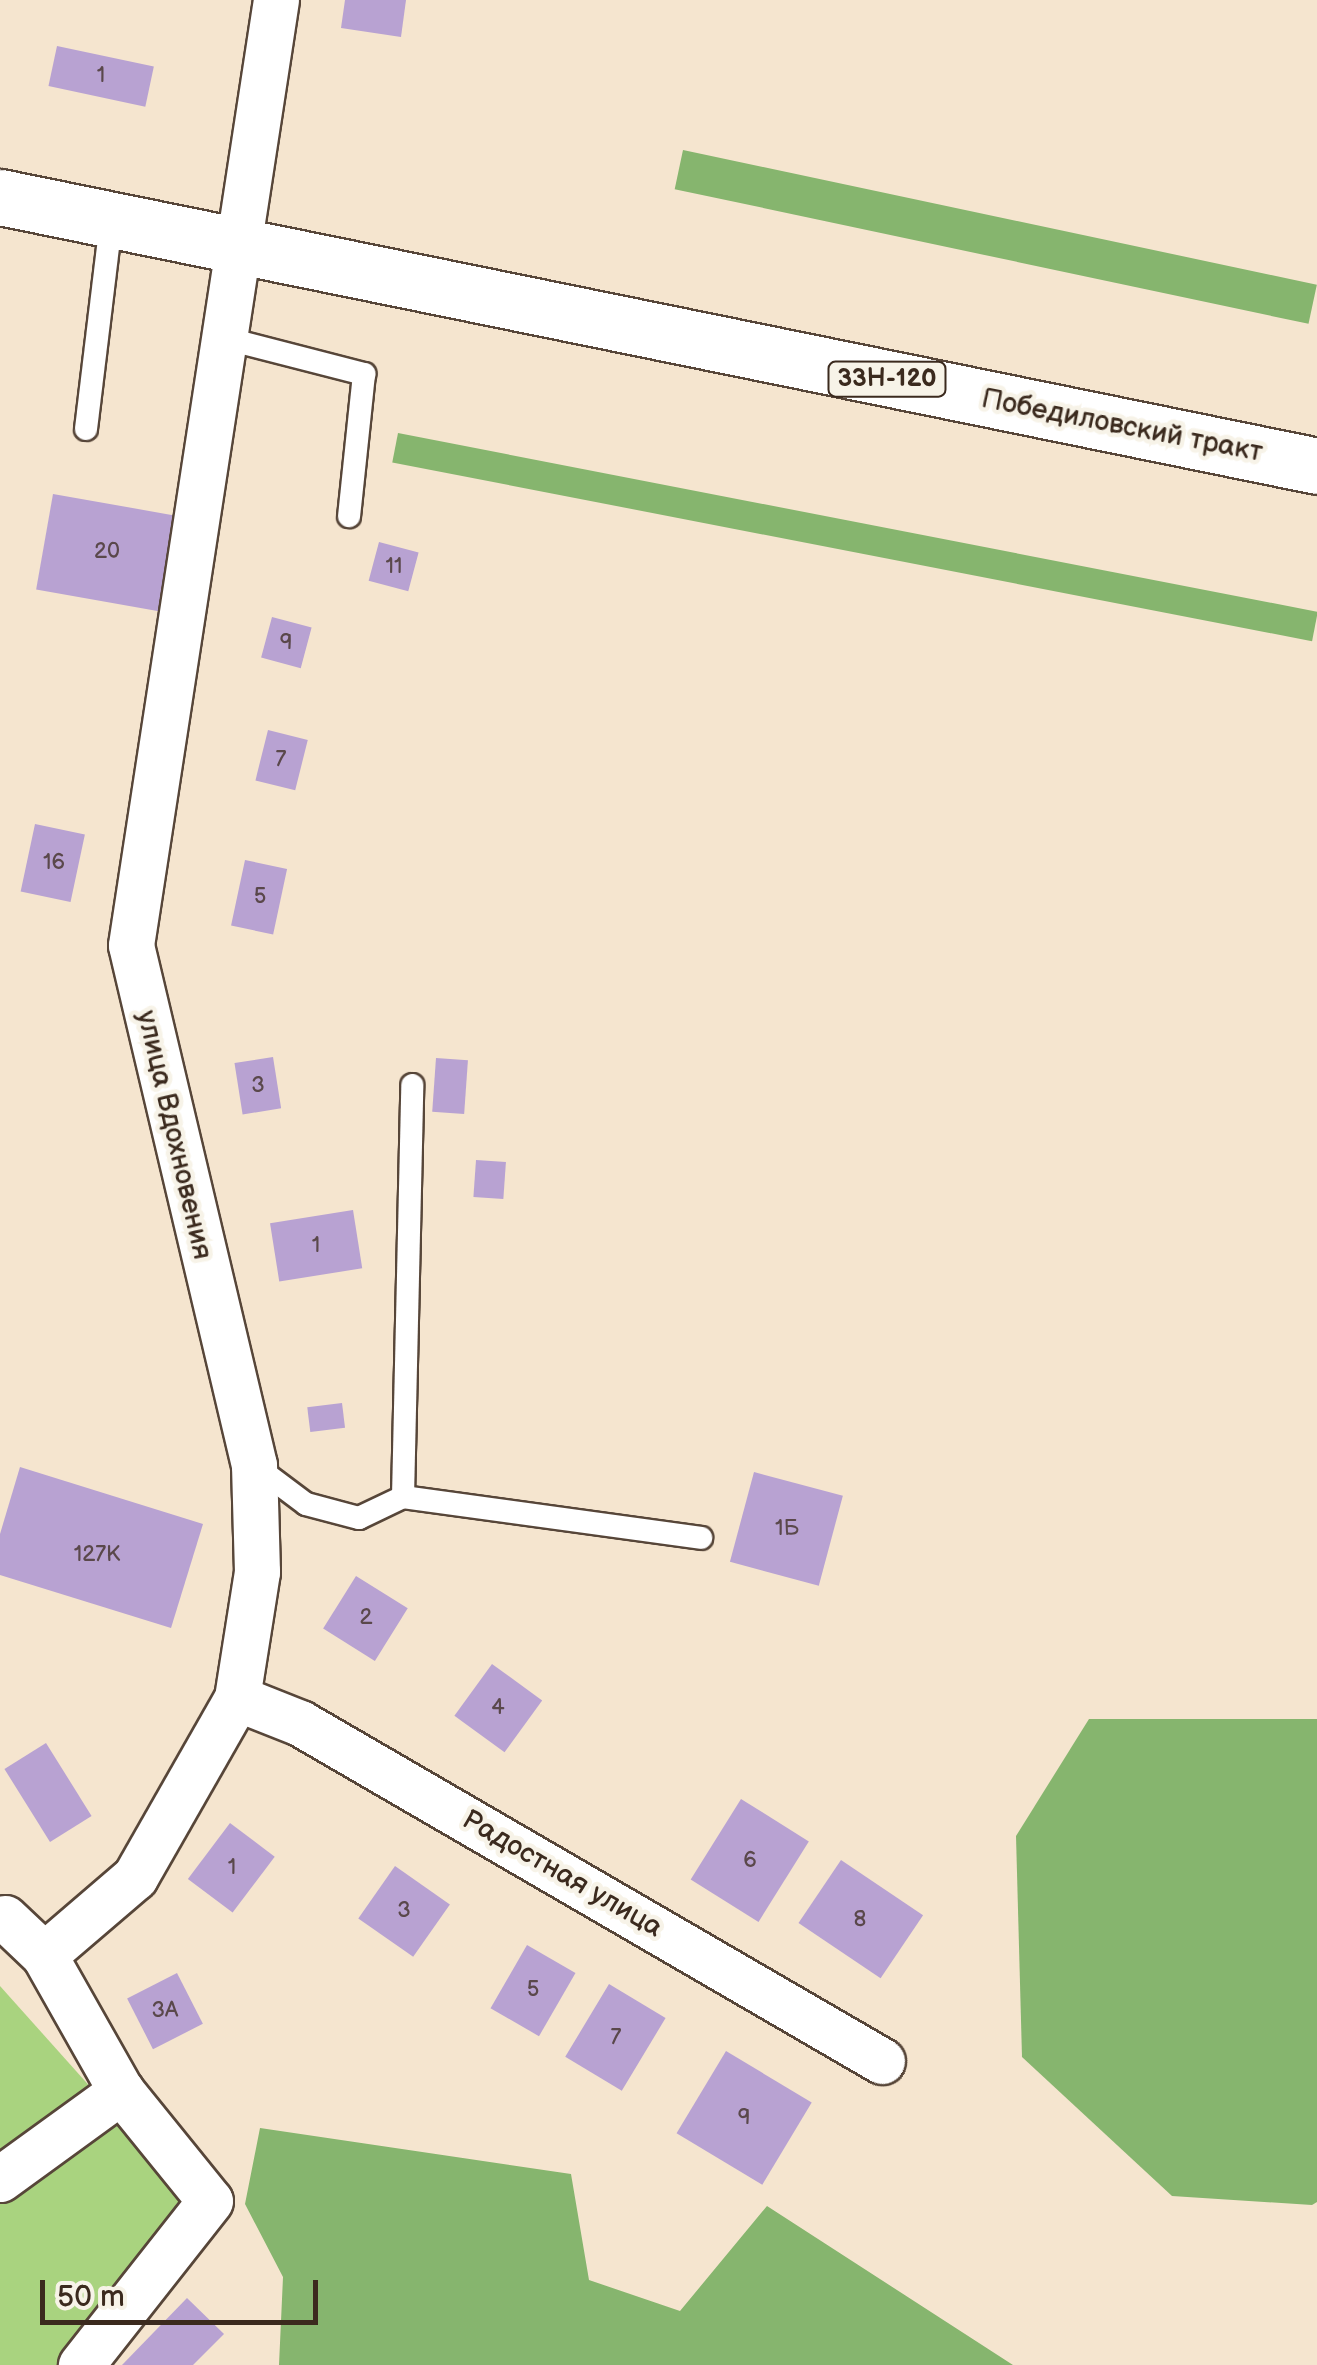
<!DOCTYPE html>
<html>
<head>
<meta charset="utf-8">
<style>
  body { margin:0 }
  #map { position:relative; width:1317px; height:2365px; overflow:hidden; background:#f5e5cf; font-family:"Balsamiq Sans",sans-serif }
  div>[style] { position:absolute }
  .green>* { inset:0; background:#a9d37f }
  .forest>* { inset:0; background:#86b56e; transform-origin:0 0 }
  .building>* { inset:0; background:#b8a2d2; transform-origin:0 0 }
  .roads { filter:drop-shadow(2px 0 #574639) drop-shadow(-2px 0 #574639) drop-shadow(0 2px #574639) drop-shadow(0 -2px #574639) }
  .service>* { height:22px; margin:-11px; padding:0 11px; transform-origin:11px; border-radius:11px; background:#fff }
  .minor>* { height:45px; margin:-22.5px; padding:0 22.5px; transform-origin:22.5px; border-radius:22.5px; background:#fff }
  .primary>* { height:55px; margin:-27.5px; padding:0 27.5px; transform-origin:27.5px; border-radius:27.5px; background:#fff }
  span { translate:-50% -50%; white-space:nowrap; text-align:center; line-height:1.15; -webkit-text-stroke:9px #f7f3e8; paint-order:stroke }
  .number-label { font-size:22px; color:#5a484b }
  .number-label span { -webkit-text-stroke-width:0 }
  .shield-label span { padding:2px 8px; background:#f7f3e8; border:2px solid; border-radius:8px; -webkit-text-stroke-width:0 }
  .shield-label { font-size:25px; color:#3b2a1e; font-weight:700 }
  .street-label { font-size:28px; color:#3b2a1e }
  .scale { position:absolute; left:40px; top:2280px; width:278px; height:45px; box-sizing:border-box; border:5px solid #3b2a1e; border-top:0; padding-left:12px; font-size:30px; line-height:35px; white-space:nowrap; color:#3b2a1e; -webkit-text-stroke:8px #f7f3e8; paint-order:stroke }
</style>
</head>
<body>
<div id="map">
  <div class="green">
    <div style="clip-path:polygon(0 1986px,195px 2204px,100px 2365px,0 2365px)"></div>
  </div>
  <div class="forest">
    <div style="left:683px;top:150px;width:648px;height:40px;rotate:12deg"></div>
    <div style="left:398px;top:433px;width:937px;height:30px;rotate:11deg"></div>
    <div style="clip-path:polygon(1089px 1719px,1317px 1719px,1317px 2202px,1312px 2205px,1172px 2196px,1022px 2057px,1016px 1836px)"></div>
    <div style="clip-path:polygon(260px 2128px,571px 2174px,589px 2280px,680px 2311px,767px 2206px,1013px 2365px,279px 2365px,283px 2277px,245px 2204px)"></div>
  </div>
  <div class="building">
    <div style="clip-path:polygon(345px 0,406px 0,401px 37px,341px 28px)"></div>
    <div style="left:57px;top:46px;width:99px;height:41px;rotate:12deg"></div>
    <div style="left:53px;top:494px;width:126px;height:97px;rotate:10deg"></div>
    <div style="left:379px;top:542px;width:41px;height:40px;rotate:15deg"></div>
    <div style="left:272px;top:617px;width:41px;height:42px;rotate:15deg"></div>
    <div style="left:268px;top:730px;width:41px;height:52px;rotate:14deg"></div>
    <div style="left:35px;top:824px;width:51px;height:69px;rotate:12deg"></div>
    <div style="left:245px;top:860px;width:43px;height:67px;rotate:12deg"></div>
    <div style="left:273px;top:1057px;width:52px;height:39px;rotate:81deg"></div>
    <div style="left:436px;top:1058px;width:32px;height:54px;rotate:4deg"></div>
    <div style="left:476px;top:1160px;width:30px;height:37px;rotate:4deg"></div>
    <div style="left:353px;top:1210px;width:59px;height:84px;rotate:81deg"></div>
    <div style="left:342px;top:1403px;width:25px;height:35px;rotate:83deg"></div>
    <div style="clip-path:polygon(20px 1467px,203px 1524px,171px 1628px,0 1575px,0 1534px)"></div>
    <div style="left:754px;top:1472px;width:92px;height:93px;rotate:15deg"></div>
    <div style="left:356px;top:1576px;width:61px;height:62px;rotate:32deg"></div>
    <div style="left:492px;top:1664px;width:62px;height:64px;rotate:36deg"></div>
    <div style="left:46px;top:1743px;width:86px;height:49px;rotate:58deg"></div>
    <div style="left:741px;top:1799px;width:80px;height:95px;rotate:32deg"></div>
    <div style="left:230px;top:1823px;width:56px;height:70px;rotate:37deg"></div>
    <div style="left:841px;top:1860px;width:99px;height:76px;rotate:34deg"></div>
    <div style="left:395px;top:1866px;width:67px;height:64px;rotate:35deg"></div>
    <div style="left:527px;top:1945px;width:56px;height:73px;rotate:30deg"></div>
    <div style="left:177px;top:1973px;width:57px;height:56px;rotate:63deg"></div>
    <div style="left:609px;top:1984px;width:66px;height:85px;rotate:31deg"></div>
    <div style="left:726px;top:2051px;width:100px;height:96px;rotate:31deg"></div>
    <div style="clip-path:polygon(187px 2298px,224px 2334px,193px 2365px,122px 2365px)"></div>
  </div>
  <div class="roads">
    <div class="service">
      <div style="left:224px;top:338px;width:145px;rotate:14.4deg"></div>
      <div style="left:364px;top:374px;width:143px;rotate:96deg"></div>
      <div style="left:86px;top:429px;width:209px;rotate:-83.1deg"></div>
      <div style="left:254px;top:1465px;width:65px;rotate:36.9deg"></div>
      <div style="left:306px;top:1504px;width:55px;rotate:14.8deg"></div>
      <div style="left:359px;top:1518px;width:49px;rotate:-25.5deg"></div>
      <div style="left:403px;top:1497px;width:301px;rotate:7.8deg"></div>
      <div style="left:403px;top:1497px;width:412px;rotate:-88.7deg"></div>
    </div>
    <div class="minor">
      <div style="left:237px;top:1698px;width:68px;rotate:21.6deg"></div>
      <div style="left:300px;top:1723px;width:673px;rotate:30.15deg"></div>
      <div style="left:5px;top:1918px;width:54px;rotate:43.5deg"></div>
      <div style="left:44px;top:1955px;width:156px;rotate:60.5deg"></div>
      <div style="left:121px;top:2091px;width:141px;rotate:51deg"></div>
      <div style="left:210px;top:2201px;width:209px;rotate:128.2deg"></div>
      <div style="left:44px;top:1955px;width:120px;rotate:-40.6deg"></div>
      <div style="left:135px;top:1877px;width:206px;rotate:-60.3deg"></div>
      <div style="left:237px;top:1698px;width:128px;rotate:-81deg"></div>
      <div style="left:257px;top:1572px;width:107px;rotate:-91.6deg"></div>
      <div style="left:254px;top:1465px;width:534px;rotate:-103.31deg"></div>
      <div style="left:131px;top:945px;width:956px;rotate:-81.28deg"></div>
      <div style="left:0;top:2179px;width:150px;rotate:-36deg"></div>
    </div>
    <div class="primary">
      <div style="left:0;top:197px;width:1344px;rotate:11.54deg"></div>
    </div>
  </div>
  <div class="number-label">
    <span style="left:101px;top:76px">1</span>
    <span style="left:107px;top:552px">20</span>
    <span style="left:394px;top:567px">11</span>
    <span style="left:286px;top:643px">9</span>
    <span style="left:281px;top:760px">7</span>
    <span style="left:54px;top:863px">16</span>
    <span style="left:260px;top:897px">5</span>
    <span style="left:258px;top:1086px">3</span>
    <span style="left:316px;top:1246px">1</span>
    <span style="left:787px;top:1529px">1Б</span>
    <span style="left:97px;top:1555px">127К</span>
    <span style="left:366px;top:1618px">2</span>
    <span style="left:498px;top:1708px">4</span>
    <span style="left:750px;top:1861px">6</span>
    <span style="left:232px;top:1868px">1</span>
    <span style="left:404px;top:1911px">3</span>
    <span style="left:860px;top:1920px">8</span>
    <span style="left:533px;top:1990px">5</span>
    <span style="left:165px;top:2011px">3А</span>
    <span style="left:616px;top:2038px">7</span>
    <span style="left:744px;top:2118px">9</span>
  </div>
  <div class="shield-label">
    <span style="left:887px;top:379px">33Н-120</span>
  </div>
  <div class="street-label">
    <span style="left:1122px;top:426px;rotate:11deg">Победиловский тракт</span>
    <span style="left:174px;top:1135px;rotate:77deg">улица Вдохновения</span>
    <span style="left:562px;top:1874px;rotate:30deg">Радостная улица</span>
  </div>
  <div class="scale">50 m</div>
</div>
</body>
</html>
